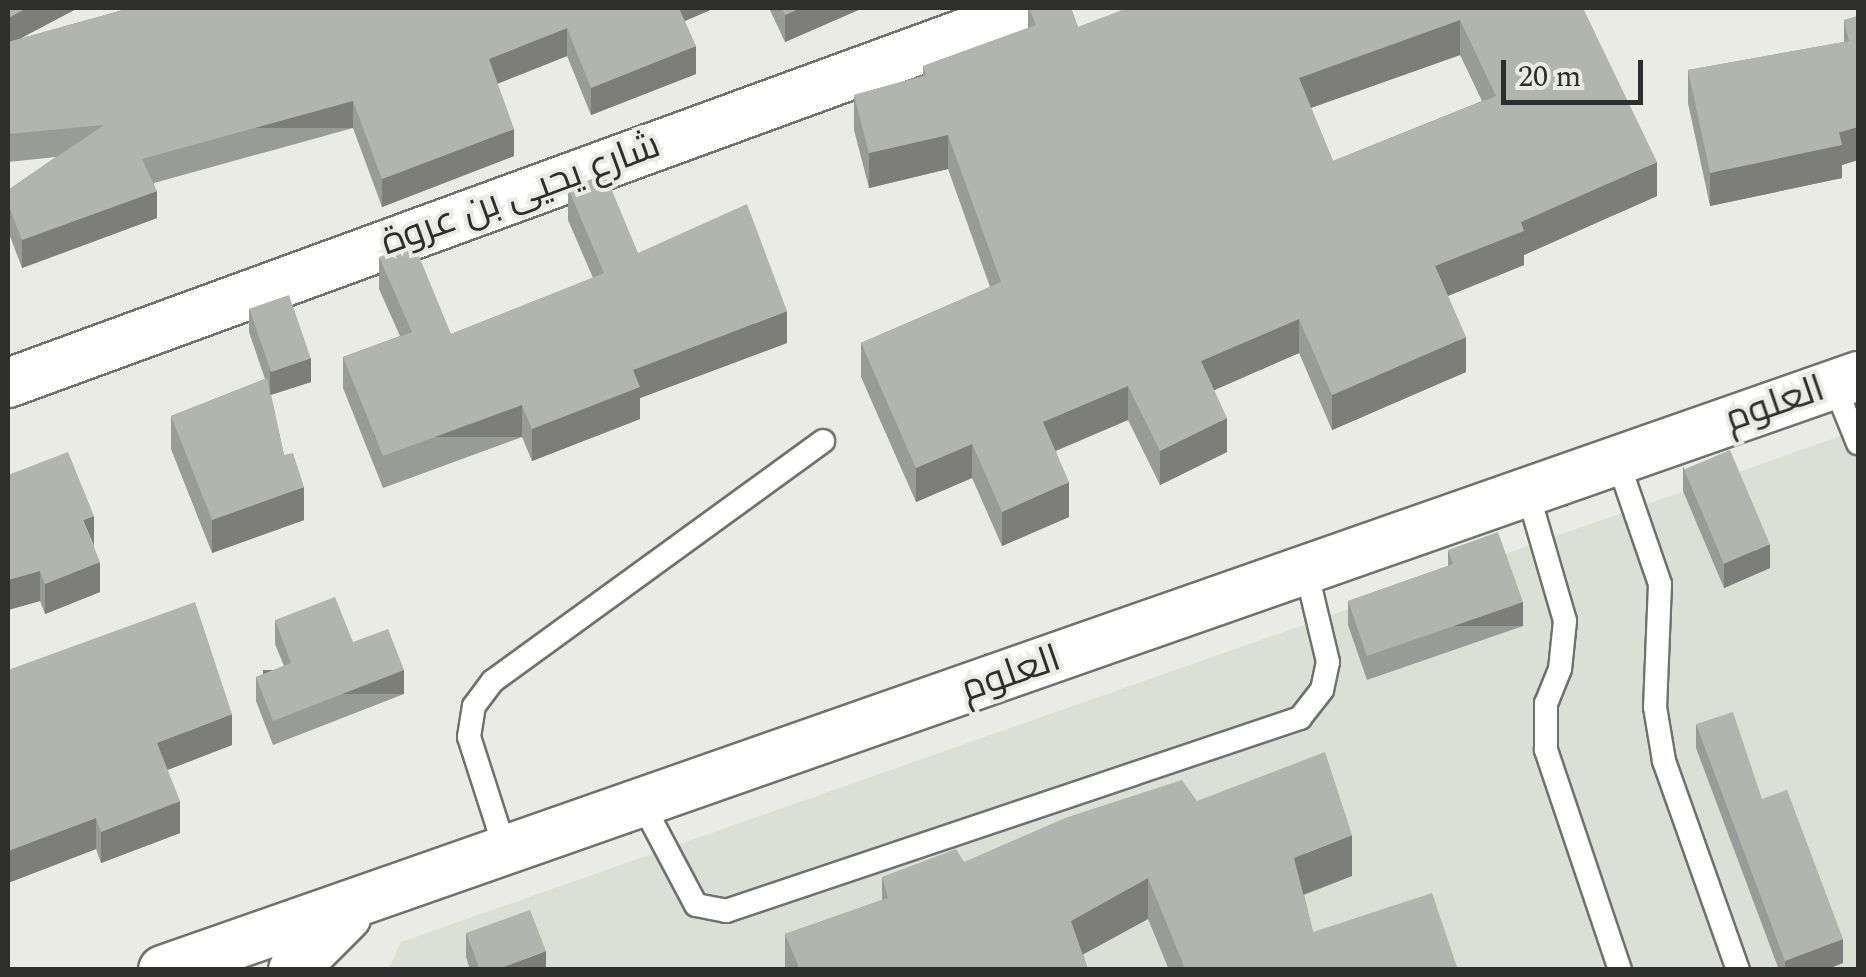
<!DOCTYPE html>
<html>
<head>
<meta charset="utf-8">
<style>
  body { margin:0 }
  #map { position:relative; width:1866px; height:977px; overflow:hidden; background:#eaebe5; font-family:Spectral,Cairo,serif }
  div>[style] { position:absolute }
  .built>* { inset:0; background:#dce0d4 }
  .roads { filter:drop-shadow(2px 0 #70726d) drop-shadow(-2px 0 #70726d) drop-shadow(0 2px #70726d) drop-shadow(0 -2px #70726d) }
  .service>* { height:22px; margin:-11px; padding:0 11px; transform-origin:11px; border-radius:11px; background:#fff }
  .minor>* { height:48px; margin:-24px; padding:0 24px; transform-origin:24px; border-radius:24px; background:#fff }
  .wall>* { inset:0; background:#999b96 }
  .shaded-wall>* { inset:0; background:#7d7e7a; transform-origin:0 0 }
  .building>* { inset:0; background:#b2b4ae; transform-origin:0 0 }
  span { translate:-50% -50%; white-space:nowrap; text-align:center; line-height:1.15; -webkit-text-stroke:8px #eaebe5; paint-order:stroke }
  .street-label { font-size:38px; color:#2e2e2c }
  .frame { position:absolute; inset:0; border:10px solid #2e2e2c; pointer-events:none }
  .scale { position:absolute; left:1501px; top:60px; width:142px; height:45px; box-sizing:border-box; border:5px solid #2e2e2c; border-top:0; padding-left:12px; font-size:30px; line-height:35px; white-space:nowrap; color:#2e2e2c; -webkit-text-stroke:8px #eaebe5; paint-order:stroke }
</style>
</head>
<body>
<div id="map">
  <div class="built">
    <div style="clip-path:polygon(1858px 430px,1858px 969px,388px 970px,401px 942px)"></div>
  </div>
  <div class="roads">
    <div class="service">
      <div style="left:1834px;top:384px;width:64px;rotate:67.9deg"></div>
      <div style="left:1617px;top:459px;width:132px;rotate:71deg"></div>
      <div style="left:1660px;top:584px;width:123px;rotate:92.3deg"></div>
      <div style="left:1655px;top:707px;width:55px;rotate:80.5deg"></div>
      <div style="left:1664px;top:761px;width:222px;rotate:70.5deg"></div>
      <div style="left:1527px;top:490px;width:136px;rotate:73.8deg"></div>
      <div style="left:1565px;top:621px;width:48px;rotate:95.9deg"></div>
      <div style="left:1560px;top:669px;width:37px;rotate:112deg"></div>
      <div style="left:1546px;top:703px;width:47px;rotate:90deg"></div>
      <div style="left:1546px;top:750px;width:232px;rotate:71.4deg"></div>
      <div style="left:643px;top:805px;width:113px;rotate:62.1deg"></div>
      <div style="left:696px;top:905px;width:31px;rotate:11deg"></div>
      <div style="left:726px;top:911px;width:606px;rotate:-18.58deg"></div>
      <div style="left:1300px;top:718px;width:36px;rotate:-52deg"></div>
      <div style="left:1322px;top:690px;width:29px;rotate:-78deg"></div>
      <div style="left:1328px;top:662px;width:95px;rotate:-103.4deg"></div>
      <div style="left:506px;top:852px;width:121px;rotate:-107.8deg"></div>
      <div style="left:469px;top:737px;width:31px;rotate:-81deg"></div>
      <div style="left:474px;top:706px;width:31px;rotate:-53deg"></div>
      <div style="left:493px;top:681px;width:408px;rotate:-36deg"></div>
    </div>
    <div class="minor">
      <div style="left:8px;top:383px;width:1092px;rotate:-20.08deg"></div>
      <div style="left:163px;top:970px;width:1796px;rotate:-19.31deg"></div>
      <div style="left:293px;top:970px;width:76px;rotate:-45deg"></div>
    </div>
  </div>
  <div class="wall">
    <div style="clip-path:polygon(8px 8px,78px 8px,19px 39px,130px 8px,715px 8px,685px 21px,696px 74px,591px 115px,567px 56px,497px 84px,514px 156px,382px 207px,353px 128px,154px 183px,157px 218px,22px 268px,8px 231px,8px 190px,56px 157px,8px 162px)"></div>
    <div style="clip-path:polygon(769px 8px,863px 8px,785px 42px)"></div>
    <div style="clip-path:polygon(evenodd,1028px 8px,1071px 8px,1078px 27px,1583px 8px,1657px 196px,1524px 255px,1524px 265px,1448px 296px,1466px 372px,1332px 430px,1299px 353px,1214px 390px,1227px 452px,1160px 485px,1128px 420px,1056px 451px,1069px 517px,1002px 546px,972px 478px,916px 502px,861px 377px,861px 343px,990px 287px,948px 169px,869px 188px,854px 130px,854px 95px,923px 76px,923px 66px,1028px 28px,1028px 8px,1460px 55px,1482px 101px,1333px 161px,1311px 108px,1460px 55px)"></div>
    <div style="clip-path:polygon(1858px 16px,1858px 160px,1842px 165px,1842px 178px,1710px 206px,1688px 103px,1688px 70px,1844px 42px,1844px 20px)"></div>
    <div style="clip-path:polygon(568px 188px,638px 253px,787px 343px,640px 398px,640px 419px,532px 461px,522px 437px,383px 488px,343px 388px,343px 357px,400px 336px,379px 289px,379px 257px,451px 334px,593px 278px,568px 220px)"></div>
    <div style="clip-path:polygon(249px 308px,311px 382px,271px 395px,284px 455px,304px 520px,212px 553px,171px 449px,171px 416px,265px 379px,249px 332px)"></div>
    <div style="clip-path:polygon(1683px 467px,1770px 568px,1724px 588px,1683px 491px)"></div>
    <div style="clip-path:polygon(8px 475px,94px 546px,100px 592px,45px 614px,40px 601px,8px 610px)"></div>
    <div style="clip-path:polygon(1448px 550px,1523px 626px,1367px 680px,1348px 625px,1348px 601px,1448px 566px)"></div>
    <div style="clip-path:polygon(275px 620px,353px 642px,404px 694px,273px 745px,256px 701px,256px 677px,284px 666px,275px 644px)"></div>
    <div style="clip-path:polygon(8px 670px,232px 745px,167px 770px,180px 833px,101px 863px,96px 849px,8px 883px)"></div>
    <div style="clip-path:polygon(1696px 724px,1762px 799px,1843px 963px,1825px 970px,1779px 970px,1696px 748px)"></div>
    <div style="clip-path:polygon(1197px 801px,1352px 876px,1304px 895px,1313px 932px,1458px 970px,1169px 970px,1148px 919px,1083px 954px,1088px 970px,785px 970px,785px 934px,882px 900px,882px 877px,964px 862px)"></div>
    <div style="clip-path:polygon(466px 933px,546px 970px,470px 970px,466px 957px)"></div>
  </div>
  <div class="shaded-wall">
    <div style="clip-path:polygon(27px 8px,78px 8px,8px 45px,8px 18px)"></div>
    <div style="clip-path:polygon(675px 8px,715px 8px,675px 25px)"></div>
    <div style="clip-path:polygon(801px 8px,863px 8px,785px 42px,785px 15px)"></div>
    <div style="clip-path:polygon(1460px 20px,1460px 55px,1299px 112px,1299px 78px)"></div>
    <div style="clip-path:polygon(567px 28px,567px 56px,489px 87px,489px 59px)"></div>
    <div style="clip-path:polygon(696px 46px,696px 74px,591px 115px,591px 88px)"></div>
    <div style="left:353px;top:101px;width:27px;height:219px;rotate:90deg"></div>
    <div style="clip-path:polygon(1858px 127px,1858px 160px,1842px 165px,1842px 178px,1710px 206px,1710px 173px)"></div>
    <div style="clip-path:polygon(514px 129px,514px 156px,382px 207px,382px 179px)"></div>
    <div style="clip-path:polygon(948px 135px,948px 169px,869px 188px,869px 153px)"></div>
    <div style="clip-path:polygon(1657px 162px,1657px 196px,1524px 255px,1524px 265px,1435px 301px,1435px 266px,1521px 222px)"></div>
    <div style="clip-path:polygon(157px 191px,157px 218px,22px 268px,22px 240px)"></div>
    <div style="clip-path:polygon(787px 311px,787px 343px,640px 398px,640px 419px,532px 461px,532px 429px,633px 370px)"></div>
    <div style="clip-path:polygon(1299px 319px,1299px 353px,1201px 396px,1201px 361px)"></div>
    <div style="clip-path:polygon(1466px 337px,1466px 372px,1332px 430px,1332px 395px)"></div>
    <div style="clip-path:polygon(311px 358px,311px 382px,270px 395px,270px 371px)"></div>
    <div style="clip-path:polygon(1128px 386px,1128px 420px,1043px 456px,1043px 422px)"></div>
    <div style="left:522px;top:405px;width:32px;height:148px;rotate:90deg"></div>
    <div style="clip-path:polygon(1227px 418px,1227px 452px,1160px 485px,1160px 451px)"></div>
    <div style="clip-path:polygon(972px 444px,972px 478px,916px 502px,916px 468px)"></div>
    <div style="clip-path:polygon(1069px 482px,1069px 517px,1002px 546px,1002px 512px)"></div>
    <div style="clip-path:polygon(304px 487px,304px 520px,212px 553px,212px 520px)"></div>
    <div style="clip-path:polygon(94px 516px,94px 546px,83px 520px)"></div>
    <div style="clip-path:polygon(1770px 544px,1770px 568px,1724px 588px,1724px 564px)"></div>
    <div style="clip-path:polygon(100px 562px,100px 592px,45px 614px,45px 584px)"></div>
    <div style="clip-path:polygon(40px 571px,40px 601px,8px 610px,8px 580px)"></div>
    <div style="left:1523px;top:602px;width:24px;height:165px;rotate:90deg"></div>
    <div style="left:404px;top:670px;width:24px;height:141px;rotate:90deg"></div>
    <div style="clip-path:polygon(232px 714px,232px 745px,157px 774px,157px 743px)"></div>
    <div style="clip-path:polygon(180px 801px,180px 833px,101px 863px,101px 832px)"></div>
    <div style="clip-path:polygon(96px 818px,96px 849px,8px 883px,8px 851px)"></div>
    <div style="clip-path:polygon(1352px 835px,1352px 876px,1294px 898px,1294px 858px)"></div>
    <div style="clip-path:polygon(1148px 878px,1148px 919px,1071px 961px,1071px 921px)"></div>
    <div style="clip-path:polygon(1843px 939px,1843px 963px,1825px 970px,1785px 970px,1785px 961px)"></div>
    <div style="clip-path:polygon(546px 951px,546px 970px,496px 970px)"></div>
  </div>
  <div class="building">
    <div style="clip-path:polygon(8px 8px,27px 8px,8px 18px)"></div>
    <div style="clip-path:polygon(130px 8px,679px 8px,696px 46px,591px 88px,567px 28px,489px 59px,514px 129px,382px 179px,353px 101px,142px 159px,157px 191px,22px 240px,8px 204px,8px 190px,104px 125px,8px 134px,8px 42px)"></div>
    <div style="clip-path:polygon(782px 8px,801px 8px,785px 15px)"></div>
    <div style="clip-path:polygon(evenodd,1029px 8px,1071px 8px,1078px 27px,1127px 8px,1583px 8px,1657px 162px,1521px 222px,1524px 231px,1435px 266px,1466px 337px,1332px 395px,1299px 319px,1201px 361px,1227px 418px,1160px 451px,1128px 386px,1043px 422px,1069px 482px,1002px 512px,972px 444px,916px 468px,861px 343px,1001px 282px,948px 135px,869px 153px,854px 95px,926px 75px,923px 66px,1036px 25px,1029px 8px,1460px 20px,1496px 96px,1333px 161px,1299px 78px,1460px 20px)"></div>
    <div style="clip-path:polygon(1858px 16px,1858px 127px,1839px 132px,1842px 145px,1710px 173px,1688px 70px,1849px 41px,1844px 20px)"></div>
    <div style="clip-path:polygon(605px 174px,638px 253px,747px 204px,787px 311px,633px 370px,640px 387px,532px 429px,522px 405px,383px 456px,343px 357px,412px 332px,379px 257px,414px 244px,451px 334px,604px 273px,568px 188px)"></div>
    <div style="left:289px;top:295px;width:67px;height:42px;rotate:71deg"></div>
    <div style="clip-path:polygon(267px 378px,284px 455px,293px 453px,304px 487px,212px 520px,171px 416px)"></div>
    <div style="left:1730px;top:450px;width:102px;height:50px;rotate:67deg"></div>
    <div style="clip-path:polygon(68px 452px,94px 516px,83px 520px,100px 562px,45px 584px,40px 571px,8px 580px,8px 475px)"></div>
    <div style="clip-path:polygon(1498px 532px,1523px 602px,1367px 656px,1348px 601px,1453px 564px,1448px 550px)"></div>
    <div style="clip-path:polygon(335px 597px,353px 642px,388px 629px,404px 670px,273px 721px,256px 677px,291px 663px,275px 620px)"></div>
    <div style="clip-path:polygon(195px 602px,232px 714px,157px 743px,180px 801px,101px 832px,96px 818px,8px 851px,8px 670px)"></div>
    <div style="clip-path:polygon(1733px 712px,1762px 799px,1787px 790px,1843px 939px,1785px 961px,1696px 724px)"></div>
    <div style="clip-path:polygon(1325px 752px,1352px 835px,1294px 858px,1313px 932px,1432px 893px,1458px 970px,1174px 970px,1184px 966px,1148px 878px,1071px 921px,1088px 970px,800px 970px,785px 934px,888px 898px,882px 877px,956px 849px,964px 862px,1065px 818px,1182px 780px,1197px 801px)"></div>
    <div style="clip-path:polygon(530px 910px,546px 951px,496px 970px,480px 970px,466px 933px)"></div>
  </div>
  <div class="street-label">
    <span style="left:521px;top:195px;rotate:-20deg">شارع يحيى بن عروة</span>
    <span style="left:1775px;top:405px;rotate:-19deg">العلوم</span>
    <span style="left:1011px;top:675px;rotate:-19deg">العلوم</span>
  </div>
  <div class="frame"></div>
  <div class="scale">20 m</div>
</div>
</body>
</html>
